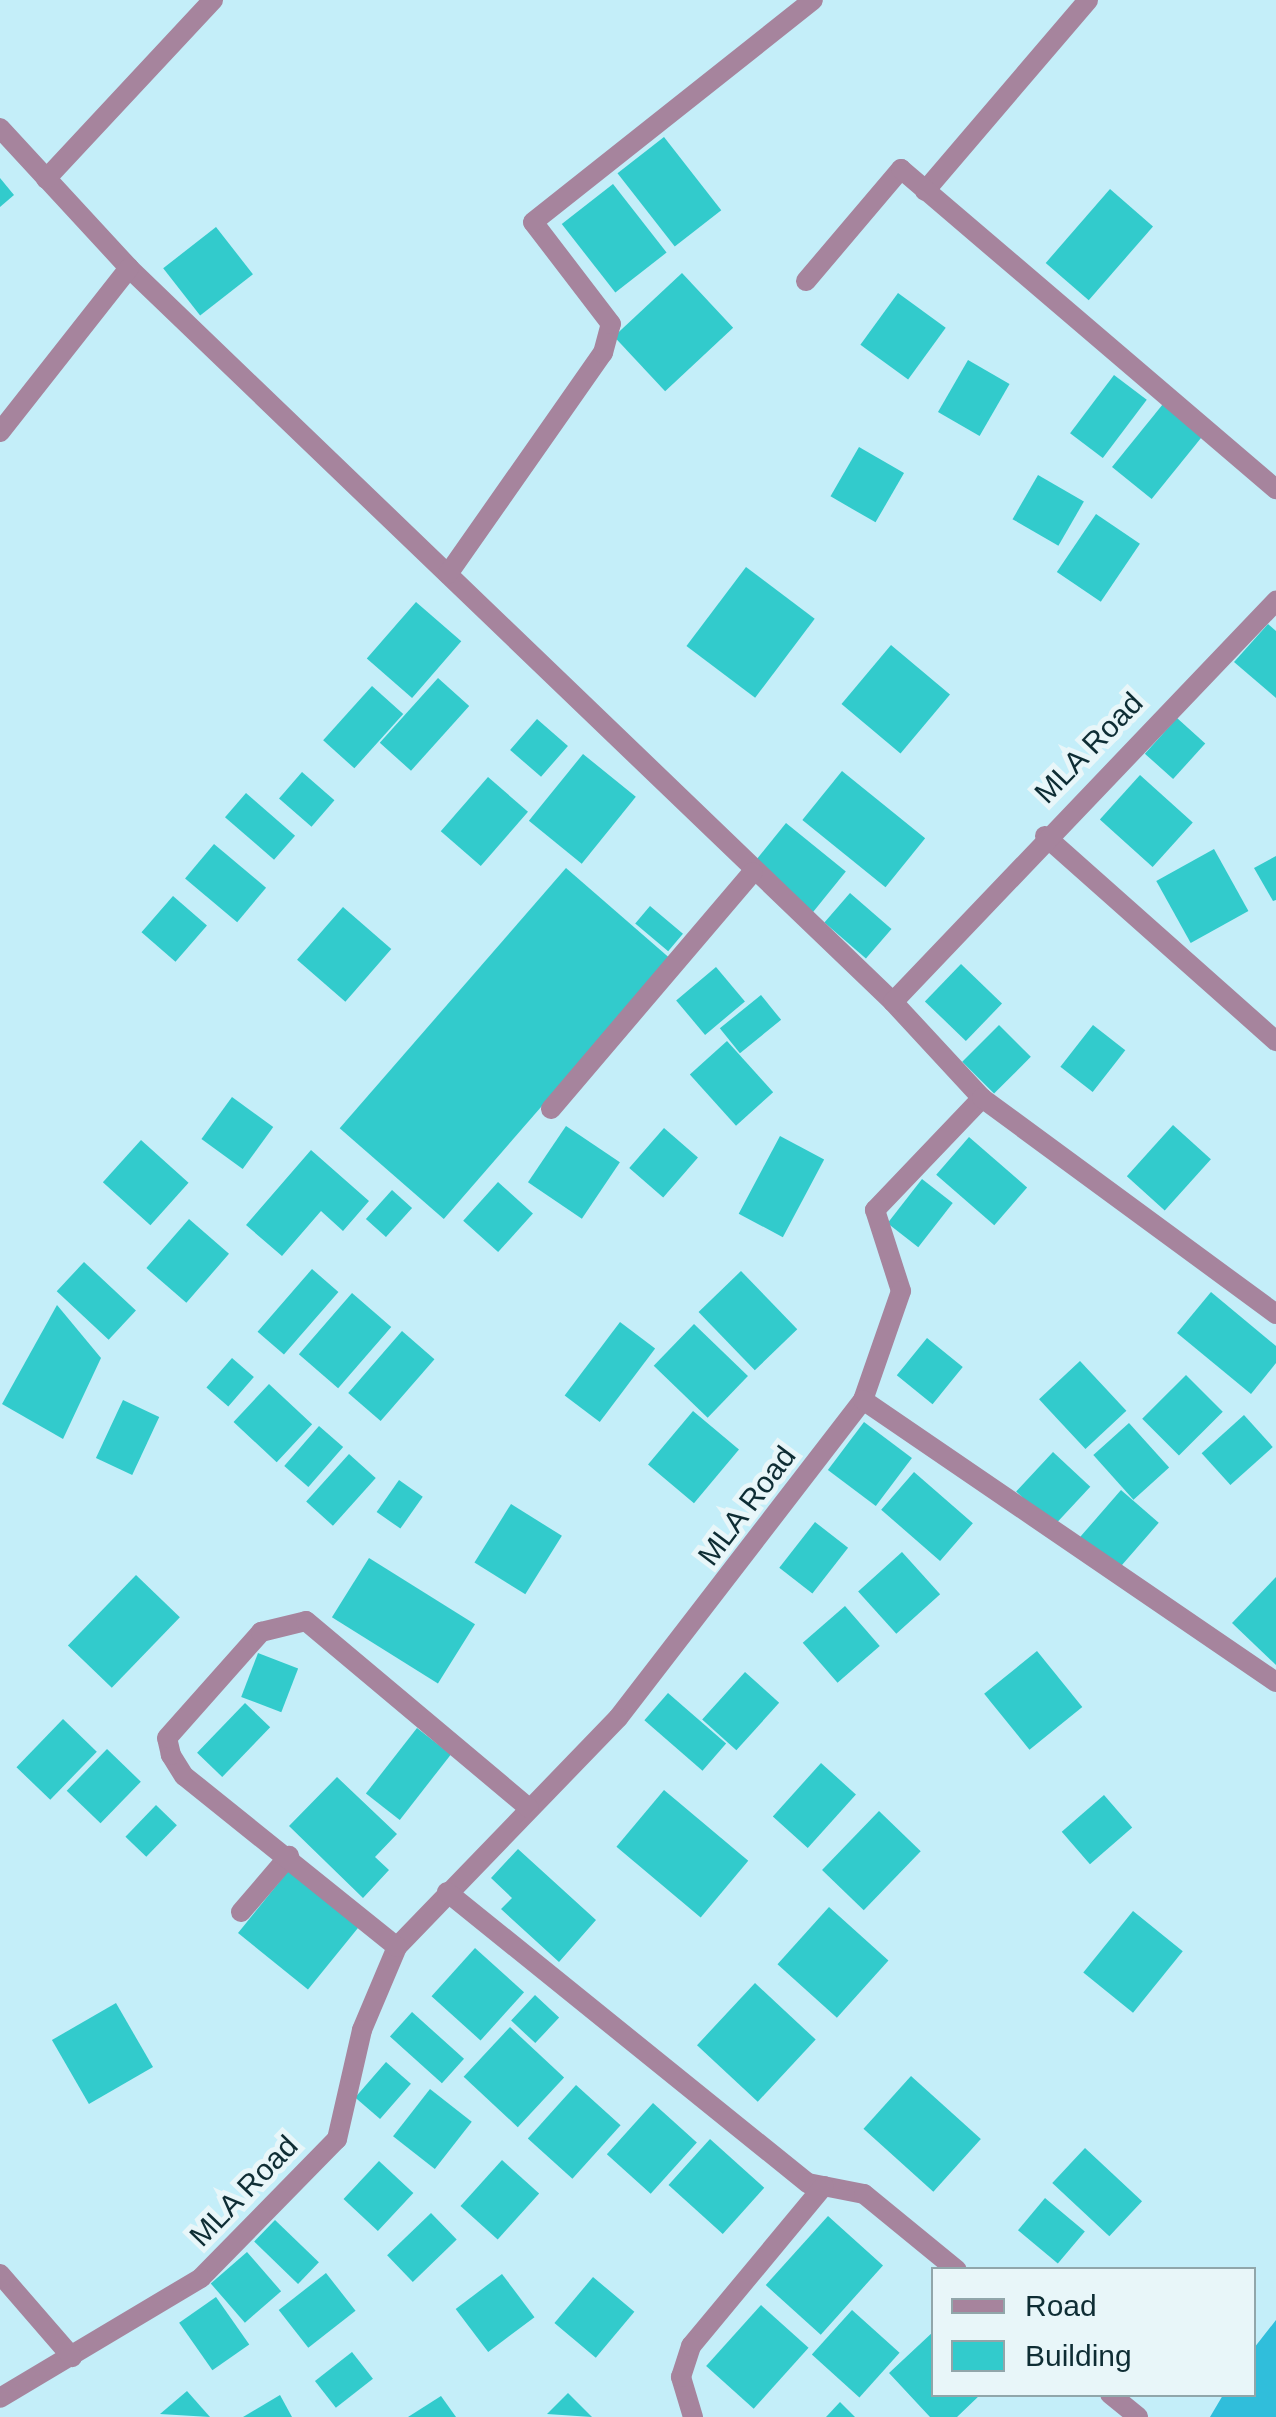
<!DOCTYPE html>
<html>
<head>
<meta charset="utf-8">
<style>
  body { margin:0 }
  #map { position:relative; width:1276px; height:2417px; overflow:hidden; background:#c4eef9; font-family:Arial,sans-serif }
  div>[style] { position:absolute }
  .water>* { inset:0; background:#30bedb }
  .building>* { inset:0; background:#32cbcc; transform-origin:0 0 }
  .minor>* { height:20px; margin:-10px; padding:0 10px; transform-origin:10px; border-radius:10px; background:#a6849d }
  span { translate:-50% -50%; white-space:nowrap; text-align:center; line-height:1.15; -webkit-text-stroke:10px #e8f6f9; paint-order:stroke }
  .street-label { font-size:30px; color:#0e2d34 }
  .legend { position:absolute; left:931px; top:2267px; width:325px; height:130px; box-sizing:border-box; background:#e8f6f9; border:2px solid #91a6aa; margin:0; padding:12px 18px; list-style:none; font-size:30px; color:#0e2d34 }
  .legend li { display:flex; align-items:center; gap:20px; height:50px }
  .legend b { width:50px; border:2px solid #91a6aa }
</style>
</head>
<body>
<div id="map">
  <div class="water">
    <div style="clip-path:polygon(1276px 2320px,1276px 2417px,1210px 2417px,1223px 2395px,1254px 2394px,1254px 2348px)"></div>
  </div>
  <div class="building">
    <div style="left:664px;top:137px;width:93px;height:59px;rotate:52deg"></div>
    <div style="clip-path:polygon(0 178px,14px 195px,0 207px)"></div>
    <div style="left:613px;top:184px;width:87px;height:65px;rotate:52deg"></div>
    <div style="left:1110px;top:189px;width:57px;height:98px;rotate:41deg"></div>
    <div style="left:216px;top:227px;width:60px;height:67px;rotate:52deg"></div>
    <div style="left:682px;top:273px;width:75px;height:93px;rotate:47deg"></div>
    <div style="left:898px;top:293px;width:59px;height:64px;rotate:36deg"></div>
    <div style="left:968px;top:360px;width:48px;height:60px;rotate:30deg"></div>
    <div style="left:1114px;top:375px;width:41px;height:73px;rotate:37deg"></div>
    <div style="left:1163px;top:404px;width:51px;height:81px;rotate:39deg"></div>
    <div style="left:859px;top:447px;width:52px;height:57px;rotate:30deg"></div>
    <div style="left:1038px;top:475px;width:53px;height:51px;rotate:30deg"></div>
    <div style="left:1096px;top:514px;width:53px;height:70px;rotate:34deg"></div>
    <div style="left:746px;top:567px;width:86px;height:99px;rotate:37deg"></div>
    <div style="left:416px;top:602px;width:60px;height:75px;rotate:41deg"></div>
    <div style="clip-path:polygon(1268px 624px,1276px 631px,1276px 698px,1234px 662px)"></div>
    <div style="left:891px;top:645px;width:77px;height:77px;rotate:40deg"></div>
    <div style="left:438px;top:678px;width:42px;height:87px;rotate:42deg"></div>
    <div style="left:372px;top:686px;width:42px;height:73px;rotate:42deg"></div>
    <div style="left:1177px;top:718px;width:38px;height:48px;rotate:42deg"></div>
    <div style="left:537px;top:719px;width:41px;height:41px;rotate:41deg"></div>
    <div style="left:583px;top:754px;width:68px;height:86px;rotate:39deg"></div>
    <div style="left:842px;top:771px;width:107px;height:63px;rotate:39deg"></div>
    <div style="left:302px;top:772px;width:43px;height:35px;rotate:41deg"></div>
    <div style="left:1140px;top:775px;width:71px;height:60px;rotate:42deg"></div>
    <div style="left:488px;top:777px;width:53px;height:72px;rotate:41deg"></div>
    <div style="left:246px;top:793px;width:65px;height:32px;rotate:41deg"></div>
    <div style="left:786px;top:823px;width:77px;height:54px;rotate:39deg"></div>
    <div style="left:214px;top:844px;width:68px;height:45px;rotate:40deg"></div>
    <div style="left:1214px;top:849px;width:71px;height:66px;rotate:61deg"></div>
    <div style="clip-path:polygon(1276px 856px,1276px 900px,1273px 901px,1254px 868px)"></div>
    <div style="left:566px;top:868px;width:138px;height:345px;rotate:41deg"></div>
    <div style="left:850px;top:893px;width:55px;height:39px;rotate:41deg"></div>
    <div style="left:173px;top:896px;width:45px;height:48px;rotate:41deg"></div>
    <div style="left:650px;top:906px;width:43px;height:23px;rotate:40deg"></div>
    <div style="left:343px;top:907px;width:64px;height:70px;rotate:41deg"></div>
    <div style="left:961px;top:964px;width:57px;height:52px;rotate:44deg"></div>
    <div style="left:716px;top:967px;width:45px;height:52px;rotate:50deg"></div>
    <div style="left:761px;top:995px;width:32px;height:53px;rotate:51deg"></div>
    <div style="left:999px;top:1025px;width:45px;height:52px;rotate:45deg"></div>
    <div style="left:1093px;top:1025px;width:41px;height:53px;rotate:38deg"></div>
    <div style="left:727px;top:1041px;width:69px;height:50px;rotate:48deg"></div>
    <div style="left:232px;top:1097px;width:51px;height:52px;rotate:36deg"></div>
    <div style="left:1173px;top:1125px;width:51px;height:69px;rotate:42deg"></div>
    <div style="left:566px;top:1126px;width:65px;height:68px;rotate:34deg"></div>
    <div style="left:664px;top:1128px;width:45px;height:53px;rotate:41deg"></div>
    <div style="left:780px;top:1136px;width:50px;height:88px;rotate:28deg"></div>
    <div style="left:969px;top:1137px;width:77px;height:50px;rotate:41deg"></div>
    <div style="left:141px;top:1140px;width:64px;height:57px;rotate:42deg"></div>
    <div style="clip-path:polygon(311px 1150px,369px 1201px,343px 1231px,321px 1211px,282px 1256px,246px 1225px)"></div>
    <div style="left:922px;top:1179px;width:39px;height:56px;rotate:38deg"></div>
    <div style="left:498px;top:1182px;width:47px;height:52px;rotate:42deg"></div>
    <div style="left:392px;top:1190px;width:27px;height:39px;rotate:42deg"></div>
    <div style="left:189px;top:1219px;width:53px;height:65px;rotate:41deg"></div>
    <div style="left:84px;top:1262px;width:71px;height:40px;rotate:43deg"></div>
    <div style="left:312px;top:1269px;width:35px;height:83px;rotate:41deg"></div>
    <div style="left:741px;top:1271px;width:81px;height:59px;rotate:46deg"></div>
    <div style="clip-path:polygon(1211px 1292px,1276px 1346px,1276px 1363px,1251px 1394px,1177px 1333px)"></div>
    <div style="left:352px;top:1293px;width:52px;height:81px;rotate:41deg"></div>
    <div style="clip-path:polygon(57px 1305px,101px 1358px,63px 1439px,2px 1404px)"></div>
    <div style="left:620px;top:1322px;width:44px;height:92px;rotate:37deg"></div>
    <div style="left:694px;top:1324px;width:75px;height:58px;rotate:44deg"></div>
    <div style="left:402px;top:1331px;width:43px;height:82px;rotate:41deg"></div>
    <div style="left:927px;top:1338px;width:46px;height:48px;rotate:39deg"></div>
    <div style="left:232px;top:1358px;width:29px;height:39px;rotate:41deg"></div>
    <div style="left:1080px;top:1361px;width:68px;height:56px;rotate:47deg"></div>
    <div style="left:1186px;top:1375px;width:52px;height:62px;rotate:45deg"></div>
    <div style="left:269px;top:1384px;width:59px;height:52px;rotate:43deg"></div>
    <div style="left:123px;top:1400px;width:40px;height:64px;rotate:25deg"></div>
    <div style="left:693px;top:1411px;width:60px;height:70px;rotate:40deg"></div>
    <div style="left:1244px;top:1415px;width:43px;height:57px;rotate:48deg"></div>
    <div style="left:864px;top:1422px;width:60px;height:60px;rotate:37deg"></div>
    <div style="left:1129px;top:1423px;width:60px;height:48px;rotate:48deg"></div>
    <div style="left:319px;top:1426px;width:32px;height:53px;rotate:41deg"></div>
    <div style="left:1053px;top:1452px;width:51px;height:54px;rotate:43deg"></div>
    <div style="left:349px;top:1454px;width:36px;height:64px;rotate:42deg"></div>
    <div style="left:914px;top:1472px;width:78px;height:50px;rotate:41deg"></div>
    <div style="left:399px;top:1480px;width:29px;height:39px;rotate:35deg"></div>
    <div style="left:1121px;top:1490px;width:50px;height:63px;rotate:41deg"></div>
    <div style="left:511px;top:1504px;width:60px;height:69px;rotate:32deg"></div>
    <div style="left:815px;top:1522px;width:42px;height:58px;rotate:38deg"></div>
    <div style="left:902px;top:1552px;width:57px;height:59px;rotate:48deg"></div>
    <div style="left:369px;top:1558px;width:125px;height:70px;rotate:32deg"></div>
    <div style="left:136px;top:1575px;width:61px;height:98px;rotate:44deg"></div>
    <div style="clip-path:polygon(1276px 1577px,1276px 1665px,1232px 1623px)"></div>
    <div style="left:845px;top:1606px;width:53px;height:56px;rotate:49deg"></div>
    <div style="left:1037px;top:1651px;width:72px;height:68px;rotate:51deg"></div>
    <div style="left:258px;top:1653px;width:43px;height:47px;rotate:21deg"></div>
    <div style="left:745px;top:1672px;width:46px;height:64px;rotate:42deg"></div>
    <div style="left:668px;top:1693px;width:77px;height:36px;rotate:41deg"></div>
    <div style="left:245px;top:1703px;width:35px;height:69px;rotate:44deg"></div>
    <div style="left:63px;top:1719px;width:47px;height:67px;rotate:44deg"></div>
    <div style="left:417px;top:1728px;width:43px;height:83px;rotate:38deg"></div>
    <div style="left:107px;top:1749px;width:47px;height:58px;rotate:44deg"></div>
    <div style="left:821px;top:1763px;width:47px;height:72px;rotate:42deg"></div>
    <div style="clip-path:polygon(337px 1777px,397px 1834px,375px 1857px,389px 1870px,363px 1898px,289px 1826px)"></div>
    <div style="left:664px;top:1790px;width:110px;height:74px;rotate:40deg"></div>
    <div style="left:1104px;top:1795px;width:43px;height:56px;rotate:49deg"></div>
    <div style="left:156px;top:1805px;width:29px;height:44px;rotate:44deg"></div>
    <div style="left:879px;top:1811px;width:58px;height:82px;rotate:44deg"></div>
    <div style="clip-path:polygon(518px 1849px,596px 1920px,559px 1962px,501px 1909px,512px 1898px,491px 1878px)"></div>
    <div style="left:289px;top:1870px;width:90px;height:81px;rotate:39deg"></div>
    <div style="left:829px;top:1907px;width:80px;height:77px;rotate:42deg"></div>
    <div style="left:1133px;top:1911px;width:64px;height:79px;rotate:39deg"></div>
    <div style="left:475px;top:1948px;width:66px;height:65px;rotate:42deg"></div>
    <div style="left:755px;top:1983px;width:83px;height:85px;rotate:43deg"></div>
    <div style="left:535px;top:1995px;width:33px;height:35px;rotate:43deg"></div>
    <div style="left:116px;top:2003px;width:74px;height:74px;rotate:60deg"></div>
    <div style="left:412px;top:2012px;width:70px;height:33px;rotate:42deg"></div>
    <div style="left:510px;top:2027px;width:74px;height:68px;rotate:43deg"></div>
    <div style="left:386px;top:2062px;width:33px;height:47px;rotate:41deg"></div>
    <div style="left:911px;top:2076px;width:94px;height:71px;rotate:42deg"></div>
    <div style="left:576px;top:2085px;width:60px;height:72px;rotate:42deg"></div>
    <div style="left:430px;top:2089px;width:53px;height:60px;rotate:38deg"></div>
    <div style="left:653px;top:2103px;width:59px;height:69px;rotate:42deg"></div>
    <div style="left:710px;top:2139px;width:73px;height:62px;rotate:42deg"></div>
    <div style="left:1085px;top:2148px;width:78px;height:48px;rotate:43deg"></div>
    <div style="left:502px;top:2160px;width:50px;height:62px;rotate:42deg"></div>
    <div style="left:379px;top:2161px;width:47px;height:52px;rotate:43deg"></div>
    <div style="left:1045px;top:2198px;width:52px;height:42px;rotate:40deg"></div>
    <div style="left:431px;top:2213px;width:37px;height:61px;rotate:46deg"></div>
    <div style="left:828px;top:2216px;width:74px;height:93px;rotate:42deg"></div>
    <div style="left:275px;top:2220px;width:61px;height:30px;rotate:44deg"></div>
    <div style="left:247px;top:2252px;width:52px;height:48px;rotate:49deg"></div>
    <div style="left:326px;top:2273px;width:48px;height:60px;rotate:52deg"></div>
    <div style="left:502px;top:2274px;width:54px;height:58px;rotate:53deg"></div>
    <div style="left:593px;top:2277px;width:54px;height:60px;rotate:40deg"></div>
    <div style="left:216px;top:2297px;width:58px;height:45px;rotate:55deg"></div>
    <div style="left:761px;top:2305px;width:64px;height:82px;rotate:42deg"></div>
    <div style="left:852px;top:2310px;width:64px;height:60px;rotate:42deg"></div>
    <div style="clip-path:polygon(934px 2331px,934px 2394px,981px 2394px,957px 2417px,930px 2417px,889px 2373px)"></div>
    <div style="left:352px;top:2352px;width:34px;height:47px;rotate:52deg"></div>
    <div style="clip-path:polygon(187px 2391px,210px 2417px,160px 2414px)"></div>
    <div style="clip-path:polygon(568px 2393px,592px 2417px,547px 2414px)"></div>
    <div style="clip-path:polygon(280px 2395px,292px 2417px,243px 2417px)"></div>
    <div style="clip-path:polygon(441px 2396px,456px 2417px,408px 2417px)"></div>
    <div style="clip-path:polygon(840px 2402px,855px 2417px,826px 2417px)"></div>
  </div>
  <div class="minor">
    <div style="left:0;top:128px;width:190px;rotate:47.3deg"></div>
    <div style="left:129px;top:268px;width:1059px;rotate:43.85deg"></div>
    <div style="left:893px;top:1002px;width:131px;rotate:47.2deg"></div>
    <div style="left:982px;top:1098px;width:155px;rotate:133.7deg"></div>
    <div style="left:875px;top:1210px;width:85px;rotate:72.2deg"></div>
    <div style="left:901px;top:1291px;width:115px;rotate:109.2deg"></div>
    <div style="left:863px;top:1400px;width:401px;rotate:127.6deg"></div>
    <div style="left:618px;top:1718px;width:318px;rotate:134deg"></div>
    <div style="left:397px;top:1947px;width:90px;rotate:112.9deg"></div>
    <div style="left:362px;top:2030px;width:112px;rotate:102.9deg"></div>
    <div style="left:337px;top:2139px;width:194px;rotate:134.4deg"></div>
    <div style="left:201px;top:2278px;width:234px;rotate:149.2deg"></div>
    <div style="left:46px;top:179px;width:245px;rotate:-47deg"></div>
    <div style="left:925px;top:191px;width:251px;rotate:-49.5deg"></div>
    <div style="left:806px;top:281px;width:147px;rotate:-49.7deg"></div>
    <div style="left:901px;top:169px;width:493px;rotate:40.5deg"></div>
    <div style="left:0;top:432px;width:209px;rotate:-51.8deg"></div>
    <div style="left:448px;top:574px;width:270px;rotate:-55deg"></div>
    <div style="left:603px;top:353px;width:30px;rotate:-75deg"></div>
    <div style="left:611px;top:324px;width:128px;rotate:-127.4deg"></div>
    <div style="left:533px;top:222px;width:357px;rotate:-38.4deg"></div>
    <div style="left:1045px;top:836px;width:309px;rotate:41.6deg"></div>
    <div style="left:893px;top:1002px;width:555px;rotate:-46.32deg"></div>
    <div style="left:982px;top:1098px;width:365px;rotate:36.3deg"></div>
    <div style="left:551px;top:1109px;width:311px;rotate:-49.6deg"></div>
    <div style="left:863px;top:1400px;width:500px;rotate:34.33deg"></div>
    <div style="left:447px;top:1892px;width:464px;rotate:38.9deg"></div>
    <div style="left:808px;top:2183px;width:57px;rotate:11.1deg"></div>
    <div style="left:864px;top:2194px;width:120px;rotate:39.3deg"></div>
    <div style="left:241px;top:1912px;width:74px;rotate:-49.4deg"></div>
    <div style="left:397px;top:1947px;width:273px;rotate:-141.2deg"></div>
    <div style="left:184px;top:1776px;width:25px;rotate:-122deg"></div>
    <div style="left:171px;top:1755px;width:17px;rotate:-103deg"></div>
    <div style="left:167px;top:1738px;width:142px;rotate:-48.4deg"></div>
    <div style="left:261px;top:1632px;width:46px;rotate:-13.7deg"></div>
    <div style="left:306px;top:1621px;width:291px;rotate:40deg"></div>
    <div style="left:0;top:2274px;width:110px;rotate:49.1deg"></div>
    <div style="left:1110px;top:2394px;width:36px;rotate:39deg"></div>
    <div style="left:693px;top:2417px;width:42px;rotate:-106.7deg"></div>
    <div style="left:681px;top:2377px;width:33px;rotate:-72deg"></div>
    <div style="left:691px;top:2346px;width:208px;rotate:-50.3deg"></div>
  </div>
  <div class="street-label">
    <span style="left:1089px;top:748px;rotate:-46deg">MLA Road</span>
    <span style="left:747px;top:1506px;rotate:-53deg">MLA Road</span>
    <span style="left:244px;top:2191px;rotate:-46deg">MLA Road</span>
  </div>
  <ul class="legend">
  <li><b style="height:12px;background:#a6849d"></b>Road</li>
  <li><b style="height:28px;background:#32cbcc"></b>Building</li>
  </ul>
</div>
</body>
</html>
